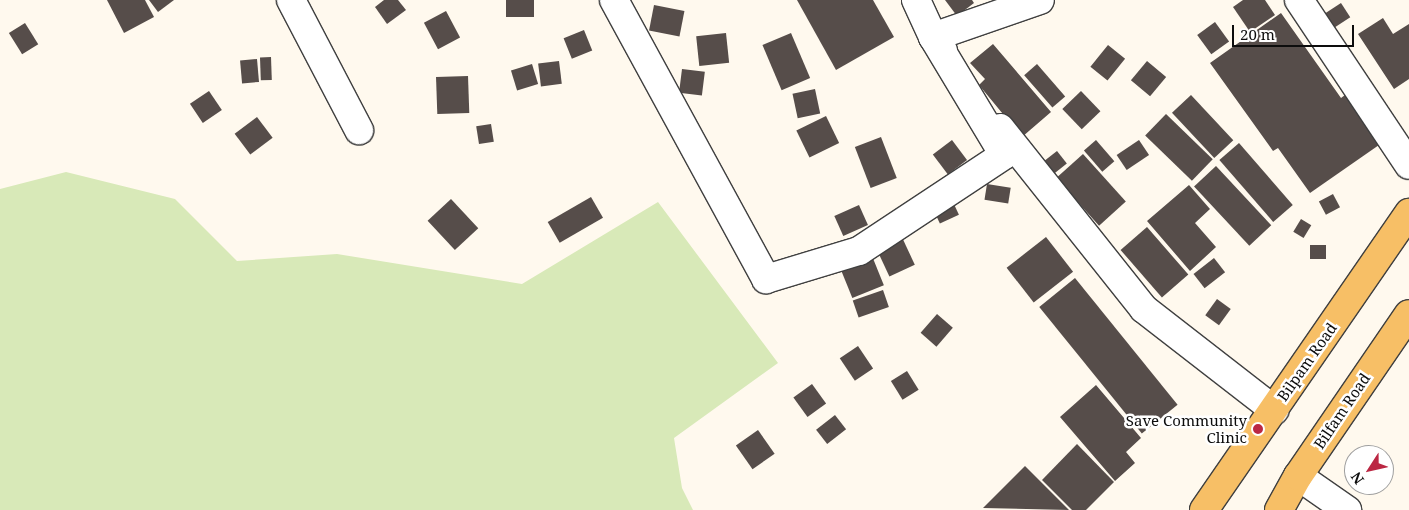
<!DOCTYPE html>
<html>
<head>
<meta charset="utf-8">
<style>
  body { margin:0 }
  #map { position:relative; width:1409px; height:510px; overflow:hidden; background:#fff9ee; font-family:"Noto Serif",serif }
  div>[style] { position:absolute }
  .green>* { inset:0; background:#d8e9b8 }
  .building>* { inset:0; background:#564d4a; transform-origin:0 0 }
  .roads { filter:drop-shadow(1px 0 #404040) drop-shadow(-1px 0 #404040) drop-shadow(0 1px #404040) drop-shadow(0 -1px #404040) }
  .minor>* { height:28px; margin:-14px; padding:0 14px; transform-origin:14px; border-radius:14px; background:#fff }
  .major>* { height:28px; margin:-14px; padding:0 14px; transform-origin:14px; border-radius:14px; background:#f7bf66 }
  .dots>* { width:14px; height:14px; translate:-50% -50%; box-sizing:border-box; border:2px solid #fff; border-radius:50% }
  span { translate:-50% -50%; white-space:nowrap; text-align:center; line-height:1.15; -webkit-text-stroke:5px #fff; paint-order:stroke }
  .street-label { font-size:15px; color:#0d0d0d }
  .poi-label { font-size:15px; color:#0d0d0d }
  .right { translate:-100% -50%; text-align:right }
  .north { position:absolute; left:1344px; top:445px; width:50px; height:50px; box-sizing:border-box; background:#fff; border:1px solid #9e9e9e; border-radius:50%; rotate:235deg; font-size:14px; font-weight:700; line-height:20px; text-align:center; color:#0d0d0d }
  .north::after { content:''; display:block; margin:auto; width:18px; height:22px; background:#bb2743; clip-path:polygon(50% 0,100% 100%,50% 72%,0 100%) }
  .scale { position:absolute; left:1232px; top:25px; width:122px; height:22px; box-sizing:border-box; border:2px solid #0d0d0d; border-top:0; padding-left:6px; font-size:15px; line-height:18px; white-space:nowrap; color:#0d0d0d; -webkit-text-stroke:4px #fff; paint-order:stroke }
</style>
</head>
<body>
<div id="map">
  <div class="green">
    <div style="clip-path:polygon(66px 172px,175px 199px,237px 261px,337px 254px,522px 284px,658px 202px,778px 363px,674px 438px,682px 488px,693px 510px,0 510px,0 189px)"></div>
  </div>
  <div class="building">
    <div style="clip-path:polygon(107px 0,145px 0,154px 17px,124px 33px)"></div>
    <div style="clip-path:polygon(149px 0,174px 0,158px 12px)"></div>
    <div style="clip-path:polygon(384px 0,398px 0,406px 10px,387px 24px,375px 7px)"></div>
    <div style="left:506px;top:0;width:28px;height:17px"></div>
    <div style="clip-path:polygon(797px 0,873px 0,894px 37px,836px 70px)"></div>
    <div style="clip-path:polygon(945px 0,972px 0,974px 3px,957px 16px)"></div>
    <div style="clip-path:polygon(1243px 0,1265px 0,1275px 15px,1250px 32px,1233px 7px)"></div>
    <div style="left:1341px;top:3px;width:17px;height:21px;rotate:57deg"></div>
    <div style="left:654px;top:5px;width:31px;height:26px;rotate:11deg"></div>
    <div style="left:446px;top:11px;width:30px;height:25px;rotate:62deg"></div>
    <div style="clip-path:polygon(1281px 13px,1341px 98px,1345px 95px,1379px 145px,1310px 193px,1278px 148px,1273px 151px,1210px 63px)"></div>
    <div style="clip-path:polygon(1383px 18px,1393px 34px,1409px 24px,1409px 79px,1394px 89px,1358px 34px)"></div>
    <div style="left:1215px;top:22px;width:24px;height:22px;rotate:54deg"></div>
    <div style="left:25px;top:23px;width:25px;height:19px;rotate:58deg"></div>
    <div style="left:584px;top:30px;width:22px;height:22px;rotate:68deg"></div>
    <div style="left:726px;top:33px;width:30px;height:30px;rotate:84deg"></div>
    <div style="left:791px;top:33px;width:49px;height:31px;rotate:67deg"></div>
    <div style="clip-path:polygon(993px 44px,1051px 112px,1022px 137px,979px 85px,985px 79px,970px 63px)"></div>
    <div style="left:1108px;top:45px;width:22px;height:28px;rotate:39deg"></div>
    <div style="left:271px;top:57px;width:23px;height:11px;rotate:88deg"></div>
    <div style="left:257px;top:59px;width:23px;height:17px;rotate:85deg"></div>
    <div style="left:559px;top:61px;width:23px;height:21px;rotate:83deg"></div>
    <div style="left:1147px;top:61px;width:25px;height:25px;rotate:40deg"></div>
    <div style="left:532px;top:64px;width:21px;height:22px;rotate:73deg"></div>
    <div style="left:1037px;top:64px;width:43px;height:17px;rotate:49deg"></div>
    <div style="left:682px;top:69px;width:23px;height:24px;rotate:7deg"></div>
    <div style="left:468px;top:76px;width:37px;height:32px;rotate:88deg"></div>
    <div style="left:815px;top:89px;width:25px;height:23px;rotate:78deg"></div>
    <div style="left:209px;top:91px;width:23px;height:23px;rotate:56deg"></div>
    <div style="left:1081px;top:91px;width:28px;height:26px;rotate:46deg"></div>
    <div style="left:1191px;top:95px;width:62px;height:26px;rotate:47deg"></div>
    <div style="left:1166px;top:114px;width:65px;height:30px;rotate:44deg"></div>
    <div style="left:826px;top:116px;width:30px;height:33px;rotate:64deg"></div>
    <div style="left:257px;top:117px;width:26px;height:28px;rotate:53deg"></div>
    <div style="left:491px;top:124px;width:18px;height:15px;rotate:81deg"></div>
    <div style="left:881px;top:137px;width:44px;height:28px;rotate:69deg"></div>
    <div style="left:952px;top:140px;width:25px;height:24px;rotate:53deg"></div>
    <div style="left:1096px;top:140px;width:28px;height:16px;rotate:49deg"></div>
    <div style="left:1139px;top:140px;width:18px;height:27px;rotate:56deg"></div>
    <div style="left:1239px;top:143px;width:82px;height:26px;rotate:49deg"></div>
    <div style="left:1057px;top:151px;width:16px;height:22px;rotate:52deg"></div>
    <div style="left:1083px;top:154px;width:64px;height:36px;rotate:48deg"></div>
    <div style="left:1216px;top:166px;width:81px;height:30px;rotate:47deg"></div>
    <div style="left:987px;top:184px;width:24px;height:16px;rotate:9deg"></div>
    <div style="clip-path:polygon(1189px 185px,1210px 209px,1195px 223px,1216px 247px,1190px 271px,1147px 221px)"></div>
    <div style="left:1333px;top:194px;width:15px;height:16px;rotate:62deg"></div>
    <div style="left:591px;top:197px;width:24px;height:50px;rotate:60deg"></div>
    <div style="left:451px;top:199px;width:40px;height:32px;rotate:47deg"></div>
    <div style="left:953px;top:202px;width:14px;height:21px;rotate:65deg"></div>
    <div style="left:859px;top:205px;width:22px;height:27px;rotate:66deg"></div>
    <div style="left:1301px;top:219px;width:12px;height:15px;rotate:31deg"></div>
    <div style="left:1147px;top:227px;width:63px;height:35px;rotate:49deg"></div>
    <div style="left:900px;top:233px;width:35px;height:28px;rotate:65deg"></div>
    <div style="left:1046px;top:237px;width:44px;height:50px;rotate:52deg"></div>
    <div style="left:1310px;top:245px;width:16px;height:14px"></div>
    <div style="left:870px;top:251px;width:37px;height:34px;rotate:68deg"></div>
    <div style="left:1214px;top:258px;width:18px;height:26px;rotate:52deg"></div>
    <div style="left:1075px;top:278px;width:163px;height:46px;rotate:51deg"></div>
    <div style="left:883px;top:290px;width:18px;height:32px;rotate:71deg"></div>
    <div style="left:1217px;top:299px;width:17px;height:20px;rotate:36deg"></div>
    <div style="left:937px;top:314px;width:21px;height:25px;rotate:41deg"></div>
    <div style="left:858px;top:346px;width:27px;height:22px;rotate:56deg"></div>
    <div style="left:907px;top:371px;width:22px;height:19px;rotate:58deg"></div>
    <div style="left:812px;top:384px;width:24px;height:23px;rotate:54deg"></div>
    <div style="clip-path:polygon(1096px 385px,1141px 438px,1126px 452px,1135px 463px,1115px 481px,1060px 417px)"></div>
    <div style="left:835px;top:415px;width:18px;height:24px;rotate:52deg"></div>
    <div style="left:758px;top:430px;width:29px;height:27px;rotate:55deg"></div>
    <div style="clip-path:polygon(1077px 444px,1114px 482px,1086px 510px,1072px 510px,1042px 480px)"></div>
    <div style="clip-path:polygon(1025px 466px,1069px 510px,983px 508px)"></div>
  </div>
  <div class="roads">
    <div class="minor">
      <div style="left:291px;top:0;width:147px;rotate:62.4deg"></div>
      <div style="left:614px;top:0;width:318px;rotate:61.4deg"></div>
      <div style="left:766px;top:279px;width:97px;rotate:-16.8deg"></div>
      <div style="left:859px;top:251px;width:174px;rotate:-33.5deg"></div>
      <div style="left:1004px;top:155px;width:138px;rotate:-121deg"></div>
      <div style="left:933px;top:37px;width:113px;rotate:-19.1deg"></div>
      <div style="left:916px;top:0;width:41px;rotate:65.3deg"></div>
      <div style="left:933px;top:37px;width:17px;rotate:54deg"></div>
      <div style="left:1299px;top:0;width:198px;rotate:56.3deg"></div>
      <div style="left:1000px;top:128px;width:231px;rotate:51.5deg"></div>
      <div style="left:1144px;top:309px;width:165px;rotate:37.8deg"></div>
      <div style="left:1298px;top:476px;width:60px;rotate:34.8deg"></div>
    </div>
    <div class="major">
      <div style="left:1204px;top:510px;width:361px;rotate:-55.4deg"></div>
      <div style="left:1279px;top:510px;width:39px;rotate:-61deg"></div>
      <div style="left:1298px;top:476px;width:196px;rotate:-55.6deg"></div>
    </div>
  </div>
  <div class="dots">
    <div style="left:1258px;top:429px;background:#bb2743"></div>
  </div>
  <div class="street-label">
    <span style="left:1307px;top:362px;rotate:-55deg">Bilpam Road</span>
    <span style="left:1342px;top:411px;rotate:-56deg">Bilfam Road</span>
  </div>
  <div class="poi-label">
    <span class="right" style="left:1247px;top:429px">Save Community<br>Clinic</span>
  </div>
  <div class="north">N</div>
  <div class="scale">20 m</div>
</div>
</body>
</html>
